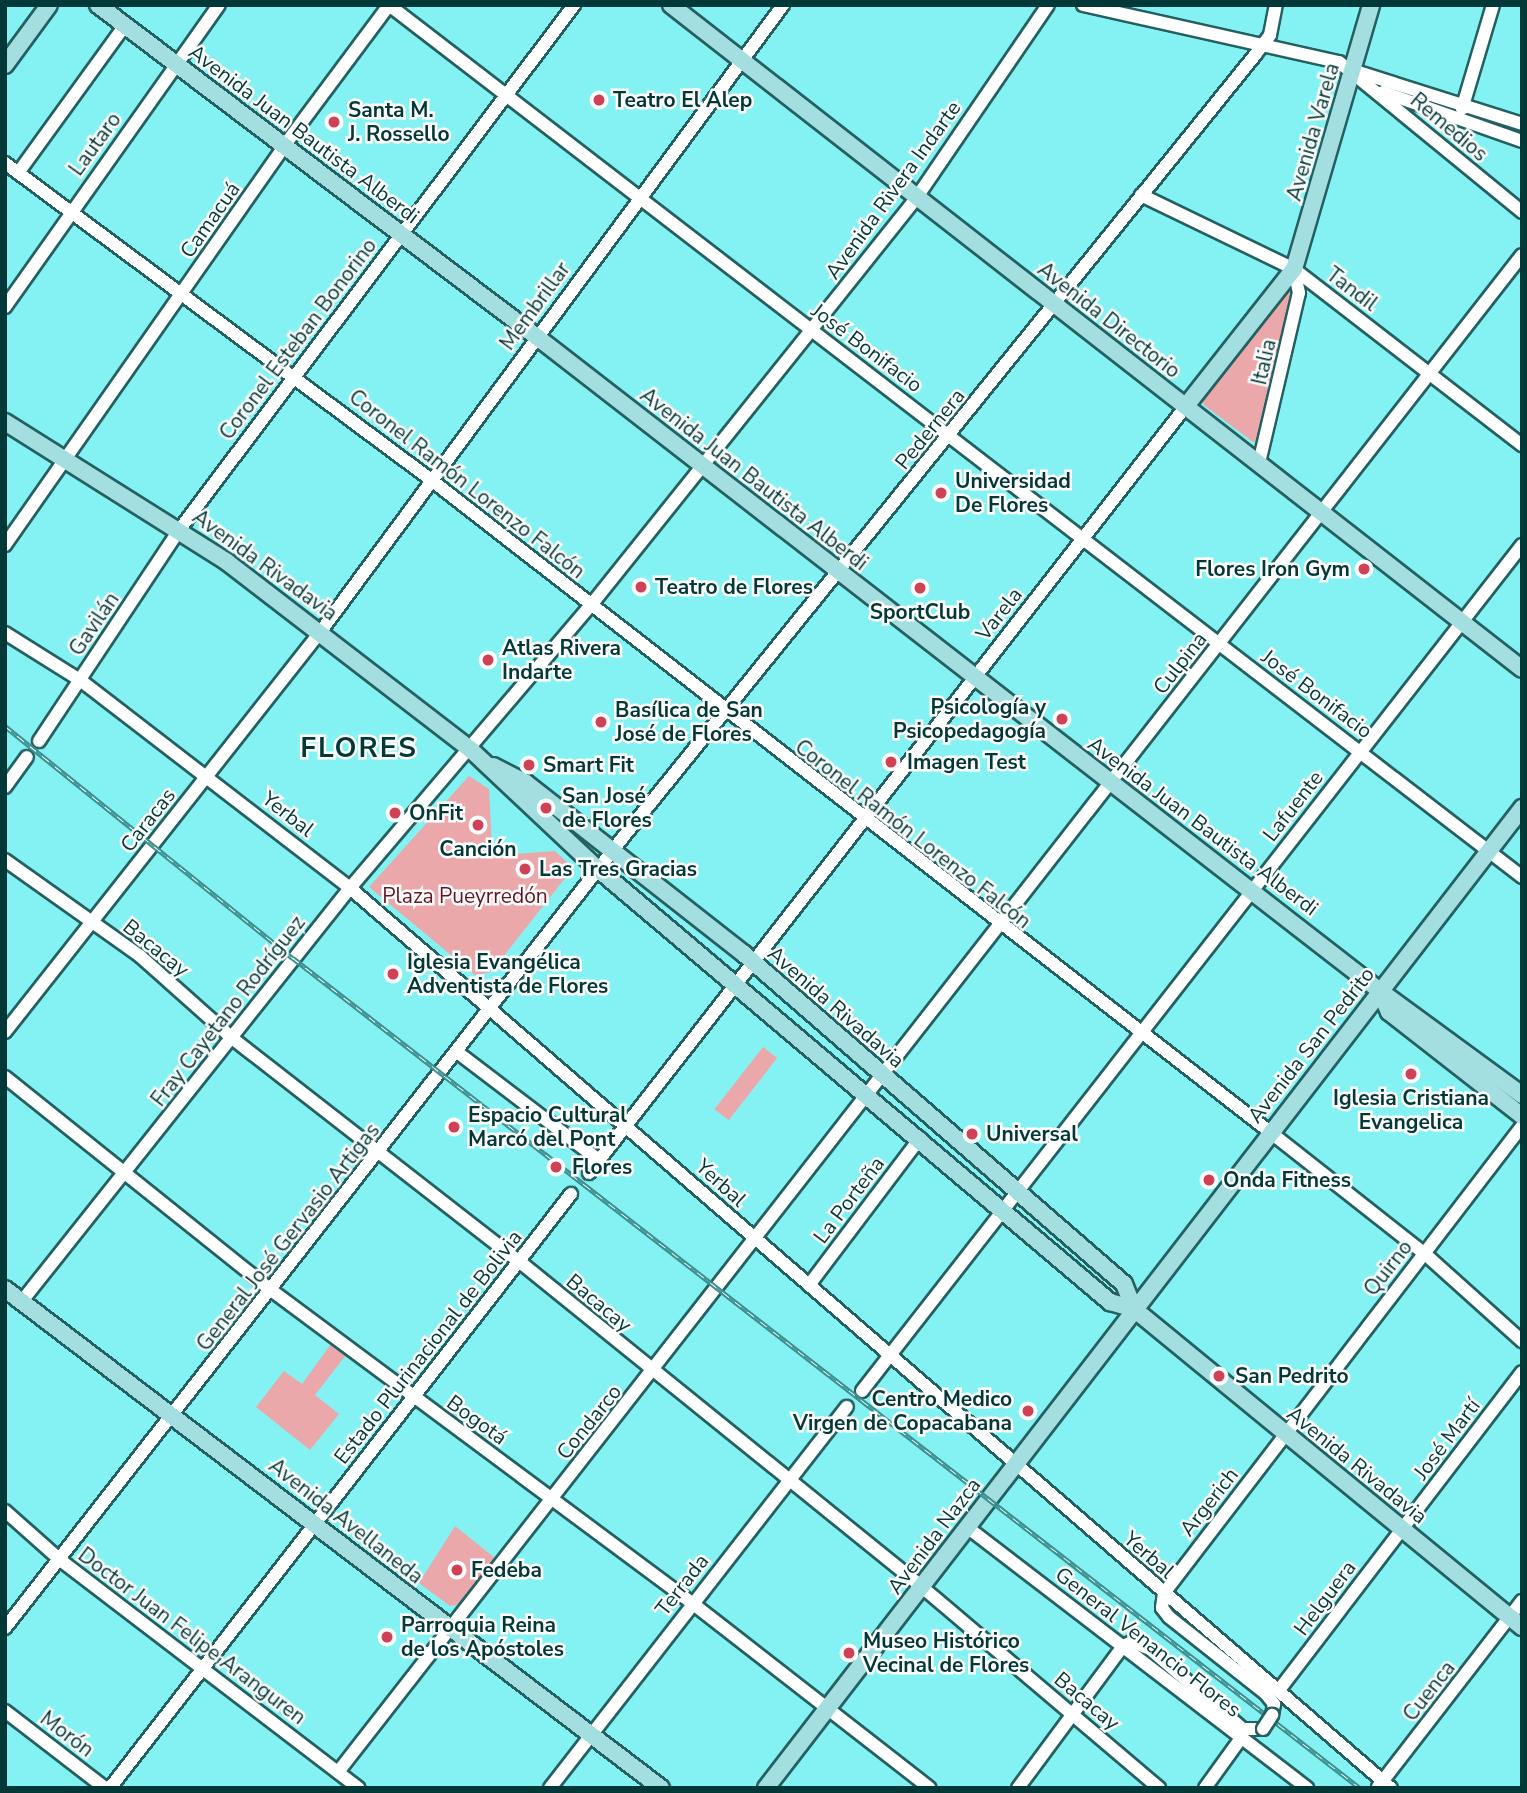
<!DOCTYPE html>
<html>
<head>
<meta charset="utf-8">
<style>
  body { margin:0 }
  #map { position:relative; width:1527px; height:1793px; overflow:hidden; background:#84f2f3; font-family:"Nunito Sans",sans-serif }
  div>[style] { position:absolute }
  .green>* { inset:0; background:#eba8ab; transform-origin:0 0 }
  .roads { filter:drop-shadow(2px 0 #246061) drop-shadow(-2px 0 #246061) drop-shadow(0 2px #246061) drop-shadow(0 -2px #246061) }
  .minor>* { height:12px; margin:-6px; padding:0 6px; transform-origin:6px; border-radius:6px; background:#fff }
  .major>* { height:16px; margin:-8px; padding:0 8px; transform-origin:8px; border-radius:8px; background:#a3dfe0 }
  .rail>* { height:5px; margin-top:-2.5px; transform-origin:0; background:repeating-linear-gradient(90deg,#fdfdfd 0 8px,#3e8e8f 0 16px); box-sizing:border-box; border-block:2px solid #3e8e8f }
  .bridges { filter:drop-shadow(2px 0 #246061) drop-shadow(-2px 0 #246061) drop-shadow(0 2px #246061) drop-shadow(0 -2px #246061) }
  .minor-bridge>* { height:12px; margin:-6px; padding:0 6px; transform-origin:6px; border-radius:6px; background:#fff }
  .dots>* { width:19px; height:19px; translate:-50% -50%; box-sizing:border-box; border:4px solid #fdfdfd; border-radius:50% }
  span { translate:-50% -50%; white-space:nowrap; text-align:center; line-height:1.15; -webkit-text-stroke:5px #fdfdfd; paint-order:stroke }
  .poi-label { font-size:21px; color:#033839; font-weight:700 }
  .left { translate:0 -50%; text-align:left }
  .right { translate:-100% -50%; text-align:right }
  .street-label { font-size:21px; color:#033839 }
  .park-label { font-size:21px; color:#661623 }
  .district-label { font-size:28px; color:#033839; font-weight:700; letter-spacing:2px }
  .frame { position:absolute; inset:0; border:7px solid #033839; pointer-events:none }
</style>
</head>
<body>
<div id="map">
  <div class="green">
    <div style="clip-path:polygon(1289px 288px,1294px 289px,1261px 440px,1253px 442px,1204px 405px,1202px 399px)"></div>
    <div style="clip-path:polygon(469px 776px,489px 789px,492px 846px,503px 855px,555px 851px,573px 868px,491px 972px,475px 975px,369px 887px)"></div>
    <div style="left:763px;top:1047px;width:18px;height:79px;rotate:38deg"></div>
    <div style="clip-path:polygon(331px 1344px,346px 1355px,315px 1395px,339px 1414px,310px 1450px,256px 1407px,284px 1371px,302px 1384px)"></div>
    <div style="clip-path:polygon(455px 1526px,495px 1558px,457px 1605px,450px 1606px,419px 1583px)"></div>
  </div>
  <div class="roads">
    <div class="minor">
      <div style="left:389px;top:5px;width:1430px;rotate:37.58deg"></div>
      <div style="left:1083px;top:5px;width:262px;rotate:12.6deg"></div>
      <div style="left:1339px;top:62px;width:237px;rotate:39.3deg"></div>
      <div style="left:1352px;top:70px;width:178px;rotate:17.6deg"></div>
      <div style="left:1383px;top:92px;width:147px;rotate:19.4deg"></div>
      <div style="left:1462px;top:109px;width:109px;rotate:-73.4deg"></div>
      <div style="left:5px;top:163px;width:530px;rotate:36.63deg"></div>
      <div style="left:430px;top:479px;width:1064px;rotate:37.86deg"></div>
      <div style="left:1270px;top:1132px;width:196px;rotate:38.2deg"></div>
      <div style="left:1424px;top:1253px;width:132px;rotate:41.9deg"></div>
      <div style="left:18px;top:173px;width:183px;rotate:-54.1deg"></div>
      <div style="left:1141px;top:195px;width:170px;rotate:25.8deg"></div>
      <div style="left:1294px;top:269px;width:288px;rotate:37.7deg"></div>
      <div style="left:5px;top:307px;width:370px;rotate:-54.7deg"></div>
      <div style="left:1259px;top:463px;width:175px;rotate:-76.8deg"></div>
      <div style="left:1299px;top:293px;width:25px;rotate:-102deg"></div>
      <div style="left:5px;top:545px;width:487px;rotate:-55deg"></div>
      <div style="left:284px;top:146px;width:176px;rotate:-53.3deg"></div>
      <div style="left:5px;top:633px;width:89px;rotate:32.1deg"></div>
      <div style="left:80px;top:680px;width:341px;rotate:37.6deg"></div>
      <div style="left:350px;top:888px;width:1376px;rotate:40.85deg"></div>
      <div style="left:39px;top:741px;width:255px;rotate:-56.4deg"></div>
      <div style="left:180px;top:529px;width:656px;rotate:-53.06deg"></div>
      <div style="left:5px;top:787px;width:37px;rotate:-54deg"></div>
      <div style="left:5px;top:860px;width:166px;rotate:35.4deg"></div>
      <div style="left:140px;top:956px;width:123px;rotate:41.7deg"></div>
      <div style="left:232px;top:1038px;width:365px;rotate:37.9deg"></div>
      <div style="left:520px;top:1262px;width:517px;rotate:38.95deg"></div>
      <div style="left:922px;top:1587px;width:311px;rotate:40.3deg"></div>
      <div style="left:5px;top:1032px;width:511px;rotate:-51.76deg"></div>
      <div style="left:321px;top:631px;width:778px;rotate:-53.57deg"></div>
      <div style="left:457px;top:1052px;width:178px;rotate:37.3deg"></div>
      <div style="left:5px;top:1077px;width:341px;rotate:38.7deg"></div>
      <div style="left:271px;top:1290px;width:525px;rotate:36.63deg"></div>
      <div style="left:692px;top:1603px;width:301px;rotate:37.9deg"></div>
      <div style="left:589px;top:1173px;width:972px;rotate:-52.1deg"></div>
      <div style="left:809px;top:1285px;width:184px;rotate:-52.9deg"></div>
      <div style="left:22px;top:1301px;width:527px;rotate:-51.54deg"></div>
      <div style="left:350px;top:888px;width:372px;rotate:-49.6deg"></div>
      <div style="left:591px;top:605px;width:352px;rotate:-51.3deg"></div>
      <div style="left:811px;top:330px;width:170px;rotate:-51.4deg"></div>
      <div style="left:917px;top:197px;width:232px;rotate:-55.7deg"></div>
      <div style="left:862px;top:1391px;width:1073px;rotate:-52.04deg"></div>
      <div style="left:5px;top:1511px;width:72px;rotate:41.6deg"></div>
      <div style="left:59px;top:1559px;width:377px;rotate:37.4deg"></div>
      <div style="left:967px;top:1527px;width:429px;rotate:37.5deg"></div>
      <div style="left:1164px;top:1593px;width:588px;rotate:-52.53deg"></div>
      <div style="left:1164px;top:1593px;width:15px;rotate:98deg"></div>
      <div style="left:1162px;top:1608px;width:11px;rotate:52deg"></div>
      <div style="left:1169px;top:1617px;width:124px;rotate:38.4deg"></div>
      <div style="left:1266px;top:1694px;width:13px;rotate:51deg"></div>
      <div style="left:1274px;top:1704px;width:11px;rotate:100deg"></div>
      <div style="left:5px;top:1628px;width:1005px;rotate:-51.99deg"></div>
      <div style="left:624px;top:836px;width:1004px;rotate:-51.06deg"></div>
      <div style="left:1255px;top:55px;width:25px;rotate:-53deg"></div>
      <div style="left:1270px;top:35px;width:31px;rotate:-79deg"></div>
      <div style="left:1279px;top:1690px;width:400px;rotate:-52.6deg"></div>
      <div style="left:5px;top:1711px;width:126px;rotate:37.6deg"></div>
      <div style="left:338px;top:1772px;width:1924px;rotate:-52.03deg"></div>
      <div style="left:1378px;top:1787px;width:235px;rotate:-52.3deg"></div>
      <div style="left:110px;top:1788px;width:752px;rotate:-52.19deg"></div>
      <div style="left:550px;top:1788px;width:483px;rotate:-52.1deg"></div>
      <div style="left:1018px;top:1788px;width:177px;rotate:-53.5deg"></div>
      <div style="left:1123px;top:1646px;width:10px;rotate:-24deg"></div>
      <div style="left:1132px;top:1642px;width:19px;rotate:21deg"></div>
      <div style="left:1150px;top:1649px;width:123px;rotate:40.7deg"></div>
      <div style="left:1243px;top:1729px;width:20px"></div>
      <div style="left:1205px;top:1788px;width:62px;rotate:-54.2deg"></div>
    </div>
    <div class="major">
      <div style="left:98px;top:5px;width:550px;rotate:37.1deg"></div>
      <div style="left:537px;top:337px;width:1067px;rotate:37.8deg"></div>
      <div style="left:1380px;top:991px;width:176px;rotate:36.2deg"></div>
      <div style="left:671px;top:5px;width:1079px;rotate:37.96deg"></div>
      <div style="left:5px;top:65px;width:74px;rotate:-53.7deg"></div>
      <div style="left:1186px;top:406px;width:174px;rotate:-51.8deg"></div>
      <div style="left:1294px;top:269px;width:275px;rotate:-73.7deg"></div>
      <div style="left:5px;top:422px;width:262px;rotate:32.2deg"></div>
      <div style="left:227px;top:562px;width:307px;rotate:37.6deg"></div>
      <div style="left:470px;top:749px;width:175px;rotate:43.2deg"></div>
      <div style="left:598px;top:869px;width:671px;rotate:40.22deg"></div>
      <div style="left:1110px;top:1302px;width:25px;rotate:16deg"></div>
      <div style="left:1134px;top:1309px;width:502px;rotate:39.34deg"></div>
      <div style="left:493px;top:766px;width:37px;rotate:27deg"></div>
      <div style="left:526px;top:783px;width:277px;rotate:38.1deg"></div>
      <div style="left:744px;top:954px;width:503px;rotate:40.97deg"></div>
      <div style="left:1124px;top:1284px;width:27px;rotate:68deg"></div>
      <div style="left:1380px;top:991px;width:23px;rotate:67deg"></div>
      <div style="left:1389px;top:1012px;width:169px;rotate:38deg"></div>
      <div style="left:5px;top:1289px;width:824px;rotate:37.26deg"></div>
      <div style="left:766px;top:1788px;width:1238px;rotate:-52.35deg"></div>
    </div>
  </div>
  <div class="rail">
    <div style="left:5px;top:726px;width:370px;rotate:38.9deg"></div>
    <div style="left:293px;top:958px;width:1352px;rotate:37.88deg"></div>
  </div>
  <div class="bridges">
    <div class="minor-bridge">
      <div style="left:1263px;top:1729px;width:17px;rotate:-57deg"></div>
    </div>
  </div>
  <div class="dots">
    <div style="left:599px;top:100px;background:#d14155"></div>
    <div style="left:334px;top:122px;background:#d14155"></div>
    <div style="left:941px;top:493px;background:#d14155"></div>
    <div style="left:1364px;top:569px;background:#d14155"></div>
    <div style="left:641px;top:587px;background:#d14155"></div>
    <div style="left:920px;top:588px;background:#d14155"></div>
    <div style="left:488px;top:660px;background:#d14155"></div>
    <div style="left:1062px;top:719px;background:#d14155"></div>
    <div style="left:601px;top:722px;background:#d14155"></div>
    <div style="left:891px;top:762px;background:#d14155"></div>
    <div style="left:529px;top:765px;background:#d14155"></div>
    <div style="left:546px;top:808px;background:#d14155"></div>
    <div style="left:395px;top:813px;background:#d14155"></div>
    <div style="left:478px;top:825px;background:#d14155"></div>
    <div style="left:525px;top:869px;background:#d14155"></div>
    <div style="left:393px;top:974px;background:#d14155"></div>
    <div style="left:1411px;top:1074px;background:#d14155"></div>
    <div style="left:454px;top:1127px;background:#d14155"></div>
    <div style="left:972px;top:1134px;background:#d14155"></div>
    <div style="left:556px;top:1167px;background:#d14155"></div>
    <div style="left:1209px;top:1180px;background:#d14155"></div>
    <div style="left:1219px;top:1376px;background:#d14155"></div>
    <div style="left:1028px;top:1411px;background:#d14155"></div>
    <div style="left:457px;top:1570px;background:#d14155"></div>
    <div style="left:387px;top:1637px;background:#d14155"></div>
    <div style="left:849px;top:1653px;background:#d14155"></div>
  </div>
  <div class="poi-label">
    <span class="left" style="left:613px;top:100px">Teatro El Alep</span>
    <span class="left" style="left:348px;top:122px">Santa M.<br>J. Rossello</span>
    <span class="left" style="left:955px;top:493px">Universidad<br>De Flores</span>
    <span class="right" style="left:1350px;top:569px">Flores Iron Gym</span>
    <span class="left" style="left:655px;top:587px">Teatro de Flores</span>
    <span style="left:920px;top:612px">SportClub</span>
    <span class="left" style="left:502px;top:660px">Atlas Rivera<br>Indarte</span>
    <span class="right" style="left:1046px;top:719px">Psicología y<br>Psicopedagogía</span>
    <span class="left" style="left:615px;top:722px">Basílica de San<br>José de Flores</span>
    <span class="left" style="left:907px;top:762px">Imagen Test</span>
    <span class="left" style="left:543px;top:765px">Smart Fit</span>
    <span class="left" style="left:562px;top:808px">San José<br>de Flores</span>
    <span class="left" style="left:409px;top:813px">OnFit</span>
    <span style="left:478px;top:849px">Canción</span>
    <span class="left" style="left:539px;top:869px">Las Tres Gracias</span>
    <span class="left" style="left:407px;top:974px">Iglesia Evangélica<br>Adventista de Flores</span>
    <span style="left:1411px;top:1110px">Iglesia Cristiana<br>Evangelica</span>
    <span class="left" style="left:468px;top:1127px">Espacio Cultural<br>Marcó del Pont</span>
    <span class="left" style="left:986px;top:1134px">Universal</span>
    <span class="left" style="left:572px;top:1167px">Flores</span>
    <span class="left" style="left:1223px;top:1180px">Onda Fitness</span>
    <span class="left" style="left:1235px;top:1376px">San Pedrito</span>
    <span class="right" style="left:1012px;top:1411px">Centro Medico<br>Virgen de Copacabana</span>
    <span class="left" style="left:471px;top:1570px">Fedeba</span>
    <span class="left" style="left:401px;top:1637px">Parroquia Reina<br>de los Apóstoles</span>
    <span class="left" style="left:863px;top:1653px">Museo Histórico<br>Vecinal de Flores</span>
  </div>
  <div class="street-label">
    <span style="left:1449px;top:127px;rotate:40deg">Remedios</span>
    <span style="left:1313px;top:132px;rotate:-74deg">Avenida Varela</span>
    <span style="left:304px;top:134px;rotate:37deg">Avenida Juan Bautista Alberdi</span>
    <span style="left:95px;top:144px;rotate:-54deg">Lautaro</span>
    <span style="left:893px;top:190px;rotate:-54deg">Avenida Rivera Indarte</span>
    <span style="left:210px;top:220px;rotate:-55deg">Camacuá</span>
    <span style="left:1352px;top:289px;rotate:37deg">Tandil</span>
    <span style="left:535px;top:306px;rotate:-54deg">Membrillar</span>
    <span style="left:1109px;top:320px;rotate:38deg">Avenida Directorio</span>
    <span style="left:298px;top:339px;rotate:-53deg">Coronel Esteban Bonorino</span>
    <span style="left:867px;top:348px;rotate:37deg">José Bonifacio</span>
    <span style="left:1264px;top:362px;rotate:-77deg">Italia</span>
    <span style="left:930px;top:429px;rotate:-51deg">Pedernera</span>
    <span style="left:754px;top:479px;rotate:38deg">Avenida Juan Bautista Alberdi</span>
    <span style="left:467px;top:484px;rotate:38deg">Coronel Ramón Lorenzo Falcón</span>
    <span style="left:265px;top:565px;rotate:36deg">Avenida Rivadavia</span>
    <span style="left:999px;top:614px;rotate:-52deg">Varela</span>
    <span style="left:94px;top:624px;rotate:-56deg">Gavilán</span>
    <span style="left:1180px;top:663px;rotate:-52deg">Culpina</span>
    <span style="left:1317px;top:694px;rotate:37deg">José Bonifacio</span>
    <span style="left:1293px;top:806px;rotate:-52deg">Lafuente</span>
    <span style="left:288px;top:814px;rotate:38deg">Yerbal</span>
    <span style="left:148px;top:820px;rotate:-52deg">Caracas</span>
    <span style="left:1203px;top:826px;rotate:37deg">Avenida Juan Bautista Alberdi</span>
    <span style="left:913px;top:834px;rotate:38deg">Coronel Ramón Lorenzo Falcón</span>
    <span style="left:156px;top:948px;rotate:39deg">Bacacay</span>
    <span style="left:836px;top:1007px;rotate:41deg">Avenida Rivadavia</span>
    <span style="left:228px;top:1011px;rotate:-52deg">Fray Cayetano Rodríguez</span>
    <span style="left:1311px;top:1045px;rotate:-52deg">Avenida San Pedrito</span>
    <span style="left:721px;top:1183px;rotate:42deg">Yerbal</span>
    <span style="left:849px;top:1200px;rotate:-53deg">La Porteña</span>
    <span style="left:288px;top:1237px;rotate:-52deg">General José Gervasio Artigas</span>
    <span style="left:1388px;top:1268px;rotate:-52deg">Quirno</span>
    <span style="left:599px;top:1303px;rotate:40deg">Bacacay</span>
    <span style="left:428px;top:1347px;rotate:-52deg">Estado Plurinacional de Bolivia</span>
    <span style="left:477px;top:1420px;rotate:36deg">Bogotá</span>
    <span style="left:589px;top:1422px;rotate:-51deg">Condarco</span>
    <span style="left:1447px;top:1439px;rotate:-53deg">José Martí</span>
    <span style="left:1357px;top:1465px;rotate:39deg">Avenida Rivadavia</span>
    <span style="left:1209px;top:1502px;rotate:-52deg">Argerich</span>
    <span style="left:346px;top:1521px;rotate:38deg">Avenida Avellaneda</span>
    <span style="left:934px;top:1536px;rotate:-53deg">Avenida Nazca</span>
    <span style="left:1149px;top:1555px;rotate:41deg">Yerbal</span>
    <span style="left:682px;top:1585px;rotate:-52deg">Terrada</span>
    <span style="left:1325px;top:1598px;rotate:-53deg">Helguera</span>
    <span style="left:192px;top:1636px;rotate:37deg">Doctor Juan Felipe Aranguren</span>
    <span style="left:1148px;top:1642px;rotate:38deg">General Venancio Flores</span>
    <span style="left:1429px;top:1691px;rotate:-52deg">Cuenca</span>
    <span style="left:1087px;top:1701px;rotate:40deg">Bacacay</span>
    <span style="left:67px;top:1734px;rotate:37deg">Morón</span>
  </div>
  <div class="park-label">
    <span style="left:465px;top:896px">Plaza Pueyrredón</span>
  </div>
  <div class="district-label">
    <span style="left:359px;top:748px">FLORES</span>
  </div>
  <div class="frame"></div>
</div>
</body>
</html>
